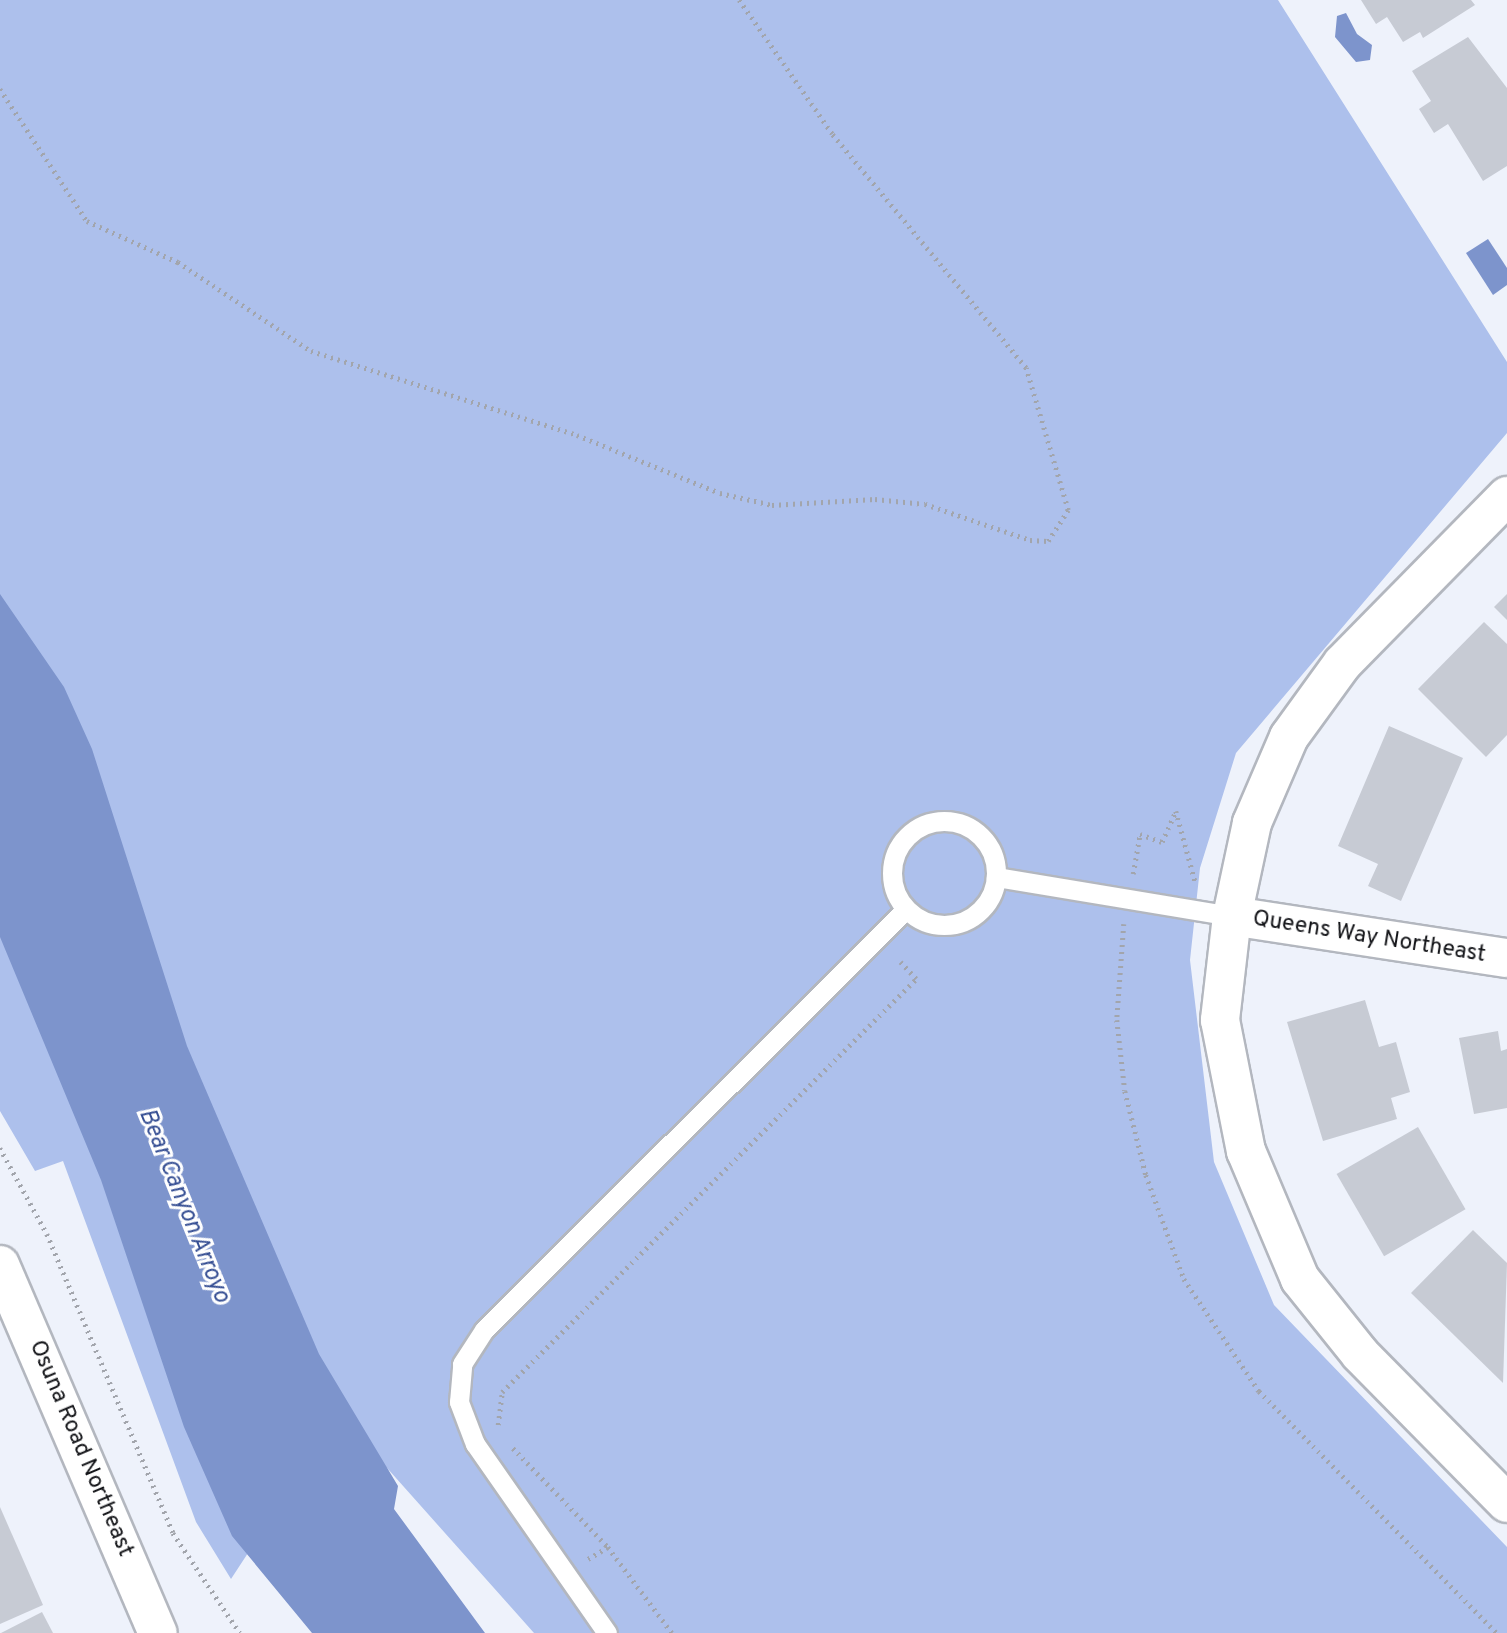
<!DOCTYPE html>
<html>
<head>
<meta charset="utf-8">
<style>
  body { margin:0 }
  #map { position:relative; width:1507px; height:1633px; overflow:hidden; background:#eef2fb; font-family:Overpass,sans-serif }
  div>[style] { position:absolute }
  .green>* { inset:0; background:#adc0ec }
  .water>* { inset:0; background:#7d94cc }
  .building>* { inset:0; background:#c7cbd4; transform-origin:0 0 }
  .path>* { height:4.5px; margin-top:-2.25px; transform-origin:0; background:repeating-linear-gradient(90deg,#a2a5ac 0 2px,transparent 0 7px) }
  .roads { filter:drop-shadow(2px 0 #b3b7bf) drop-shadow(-2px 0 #b3b7bf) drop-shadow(0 2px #b3b7bf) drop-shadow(0 -2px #b3b7bf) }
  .lane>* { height:19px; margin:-9.5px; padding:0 9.5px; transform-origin:9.5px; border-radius:9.5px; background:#fff }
  .lane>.ring { margin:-9.5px; padding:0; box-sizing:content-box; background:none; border:19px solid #fff; border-radius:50% }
  .street>* { height:38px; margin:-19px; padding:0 19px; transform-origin:19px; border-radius:19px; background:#fff }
  .secondary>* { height:38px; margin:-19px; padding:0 19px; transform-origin:19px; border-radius:19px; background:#fff }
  span { translate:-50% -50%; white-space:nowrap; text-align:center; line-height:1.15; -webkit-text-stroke:6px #fff; paint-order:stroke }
  .street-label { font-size:23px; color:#111216 }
  .water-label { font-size:24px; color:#354e93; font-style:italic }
</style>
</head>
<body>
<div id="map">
  <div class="green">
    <div style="clip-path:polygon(0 0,1278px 0,1507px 362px,1507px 433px,1236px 753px,1200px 868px,1190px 960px,1214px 1162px,1274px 1305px,1507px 1547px,1507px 1633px,534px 1633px,339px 1414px,231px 1579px,196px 1522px,63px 1161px,35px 1171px,0 1111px)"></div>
  </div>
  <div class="water">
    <div style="clip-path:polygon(1346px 13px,1357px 34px,1372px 45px,1370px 60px,1356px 62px,1335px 37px,1337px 16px)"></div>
    <div style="clip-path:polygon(1488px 239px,1507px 268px,1507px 285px,1493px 295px,1466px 253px)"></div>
    <div style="clip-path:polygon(0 594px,64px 687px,92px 749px,187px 1046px,319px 1354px,398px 1486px,394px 1509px,485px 1633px,312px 1633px,232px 1536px,184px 1427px,101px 1180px,0 937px)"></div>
  </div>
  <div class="building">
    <div style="clip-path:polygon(1361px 0,1471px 0,1475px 5px,1423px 38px,1420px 32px,1403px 42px,1387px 17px,1376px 24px)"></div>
    <div style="clip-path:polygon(1468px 37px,1507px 88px,1507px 166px,1483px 181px,1448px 124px,1434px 133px,1419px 109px,1431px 101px,1412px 71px)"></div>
    <div style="clip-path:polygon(1507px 594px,1507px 620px,1494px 607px)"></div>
    <div style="clip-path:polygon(1484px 622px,1507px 644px,1507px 735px,1486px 757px,1418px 689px)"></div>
    <div style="clip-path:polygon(1389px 726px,1463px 758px,1401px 901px,1368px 886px,1378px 864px,1338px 846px)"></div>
    <div style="clip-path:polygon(1365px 1000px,1379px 1047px,1396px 1042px,1410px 1092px,1391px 1098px,1397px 1119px,1323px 1141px,1287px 1022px)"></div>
    <div style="clip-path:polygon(1498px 1031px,1501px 1051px,1507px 1049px,1507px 1108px,1474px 1114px,1459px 1038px)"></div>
    <div style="left:1418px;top:1127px;width:95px;height:94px;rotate:60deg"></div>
    <div style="clip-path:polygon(1473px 1230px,1507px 1263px,1503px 1383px,1411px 1293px)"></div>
    <div style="clip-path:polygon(0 1507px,43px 1605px,0 1624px)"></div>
    <div style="clip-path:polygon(42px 1612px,53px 1633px,1px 1633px)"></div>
  </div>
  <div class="path">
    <div style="left:0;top:89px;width:158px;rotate:56.6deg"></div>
    <div style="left:87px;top:221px;width:100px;rotate:24.3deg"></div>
    <div style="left:178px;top:262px;width:160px;rotate:33.8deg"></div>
    <div style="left:311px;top:351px;width:279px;rotate:17.5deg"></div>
    <div style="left:577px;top:435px;width:154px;rotate:22.1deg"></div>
    <div style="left:720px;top:493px;width:53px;rotate:13deg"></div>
    <div style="left:772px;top:505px;width:103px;rotate:-3.3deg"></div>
    <div style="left:875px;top:499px;width:50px;rotate:5.7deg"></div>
    <div style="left:925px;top:504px;width:111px;rotate:18.9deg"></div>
    <div style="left:1030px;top:540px;width:18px;rotate:3deg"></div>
    <div style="left:1048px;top:541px;width:37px;rotate:-57deg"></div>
    <div style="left:1068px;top:510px;width:148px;rotate:-106.5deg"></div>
    <div style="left:1026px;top:368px;width:304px;rotate:-129.7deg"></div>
    <div style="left:832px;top:134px;width:163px;rotate:-124.8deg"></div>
    <div style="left:1133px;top:874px;width:41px;rotate:-80.1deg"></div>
    <div style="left:1140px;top:834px;width:23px;rotate:20deg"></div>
    <div style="left:1162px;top:842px;width:34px;rotate:-66deg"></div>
    <div style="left:1176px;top:811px;width:73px;rotate:74.8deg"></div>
    <div style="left:1124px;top:924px;width:96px;rotate:94.2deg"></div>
    <div style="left:1117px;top:1020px;width:71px;rotate:83.6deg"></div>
    <div style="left:1125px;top:1091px;width:87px;rotate:76deg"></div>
    <div style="left:1146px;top:1175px;width:111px;rotate:69.9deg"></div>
    <div style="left:1184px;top:1279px;width:135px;rotate:56.2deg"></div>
    <div style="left:1259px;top:1391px;width:339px;rotate:45.5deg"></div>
    <div style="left:0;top:1148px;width:98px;rotate:61.3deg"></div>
    <div style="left:47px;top:1234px;width:324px;rotate:67.1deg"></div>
    <div style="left:173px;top:1533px;width:120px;rotate:56.2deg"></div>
    <div style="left:498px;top:1425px;width:33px;rotate:-83deg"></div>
    <div style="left:502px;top:1392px;width:585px;rotate:-44.93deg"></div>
    <div style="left:916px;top:979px;width:23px;rotate:-133deg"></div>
    <div style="left:513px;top:1448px;width:137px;rotate:46.2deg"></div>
    <div style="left:608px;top:1547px;width:107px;rotate:53.3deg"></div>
    <div style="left:588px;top:1559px;width:23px;rotate:-31deg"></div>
  </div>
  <div class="roads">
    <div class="lane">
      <div class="ring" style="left:892px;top:821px;width:85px;height:85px"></div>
      <div style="left:996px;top:877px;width:239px;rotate:9.4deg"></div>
      <div style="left:607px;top:1633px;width:231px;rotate:-124.9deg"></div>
      <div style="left:475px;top:1444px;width:45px;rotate:-110.9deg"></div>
      <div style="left:459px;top:1402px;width:38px;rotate:-85deg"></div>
      <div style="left:462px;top:1364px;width:40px;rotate:-57.1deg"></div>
      <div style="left:484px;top:1330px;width:596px;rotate:-44.93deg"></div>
    </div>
    <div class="street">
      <div style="left:1507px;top:496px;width:235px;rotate:134.5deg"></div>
      <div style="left:1342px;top:664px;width:90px;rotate:126deg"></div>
      <div style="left:1289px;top:737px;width:94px;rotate:113.3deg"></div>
      <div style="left:1252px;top:823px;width:95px;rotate:102.1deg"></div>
      <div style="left:1232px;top:916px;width:105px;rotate:96.6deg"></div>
      <div style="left:1220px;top:1020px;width:134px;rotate:78.8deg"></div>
      <div style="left:1246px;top:1151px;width:139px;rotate:67.1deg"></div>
      <div style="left:1300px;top:1279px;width:96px;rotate:51.3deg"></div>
      <div style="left:1360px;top:1354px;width:209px;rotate:45.4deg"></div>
      <div style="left:1232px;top:916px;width:278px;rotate:8.7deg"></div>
    </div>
    <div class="secondary">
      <div style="left:0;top:1265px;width:400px;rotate:66.8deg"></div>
    </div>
  </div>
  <div class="street-label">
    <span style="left:1369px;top:938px;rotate:9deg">Queens Way Northeast</span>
    <span style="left:80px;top:1449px;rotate:67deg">Osuna Road Northeast</span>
  </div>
  <div class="water-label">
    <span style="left:183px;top:1206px;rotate:68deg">Bear Canyon Arroyo</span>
  </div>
</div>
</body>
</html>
